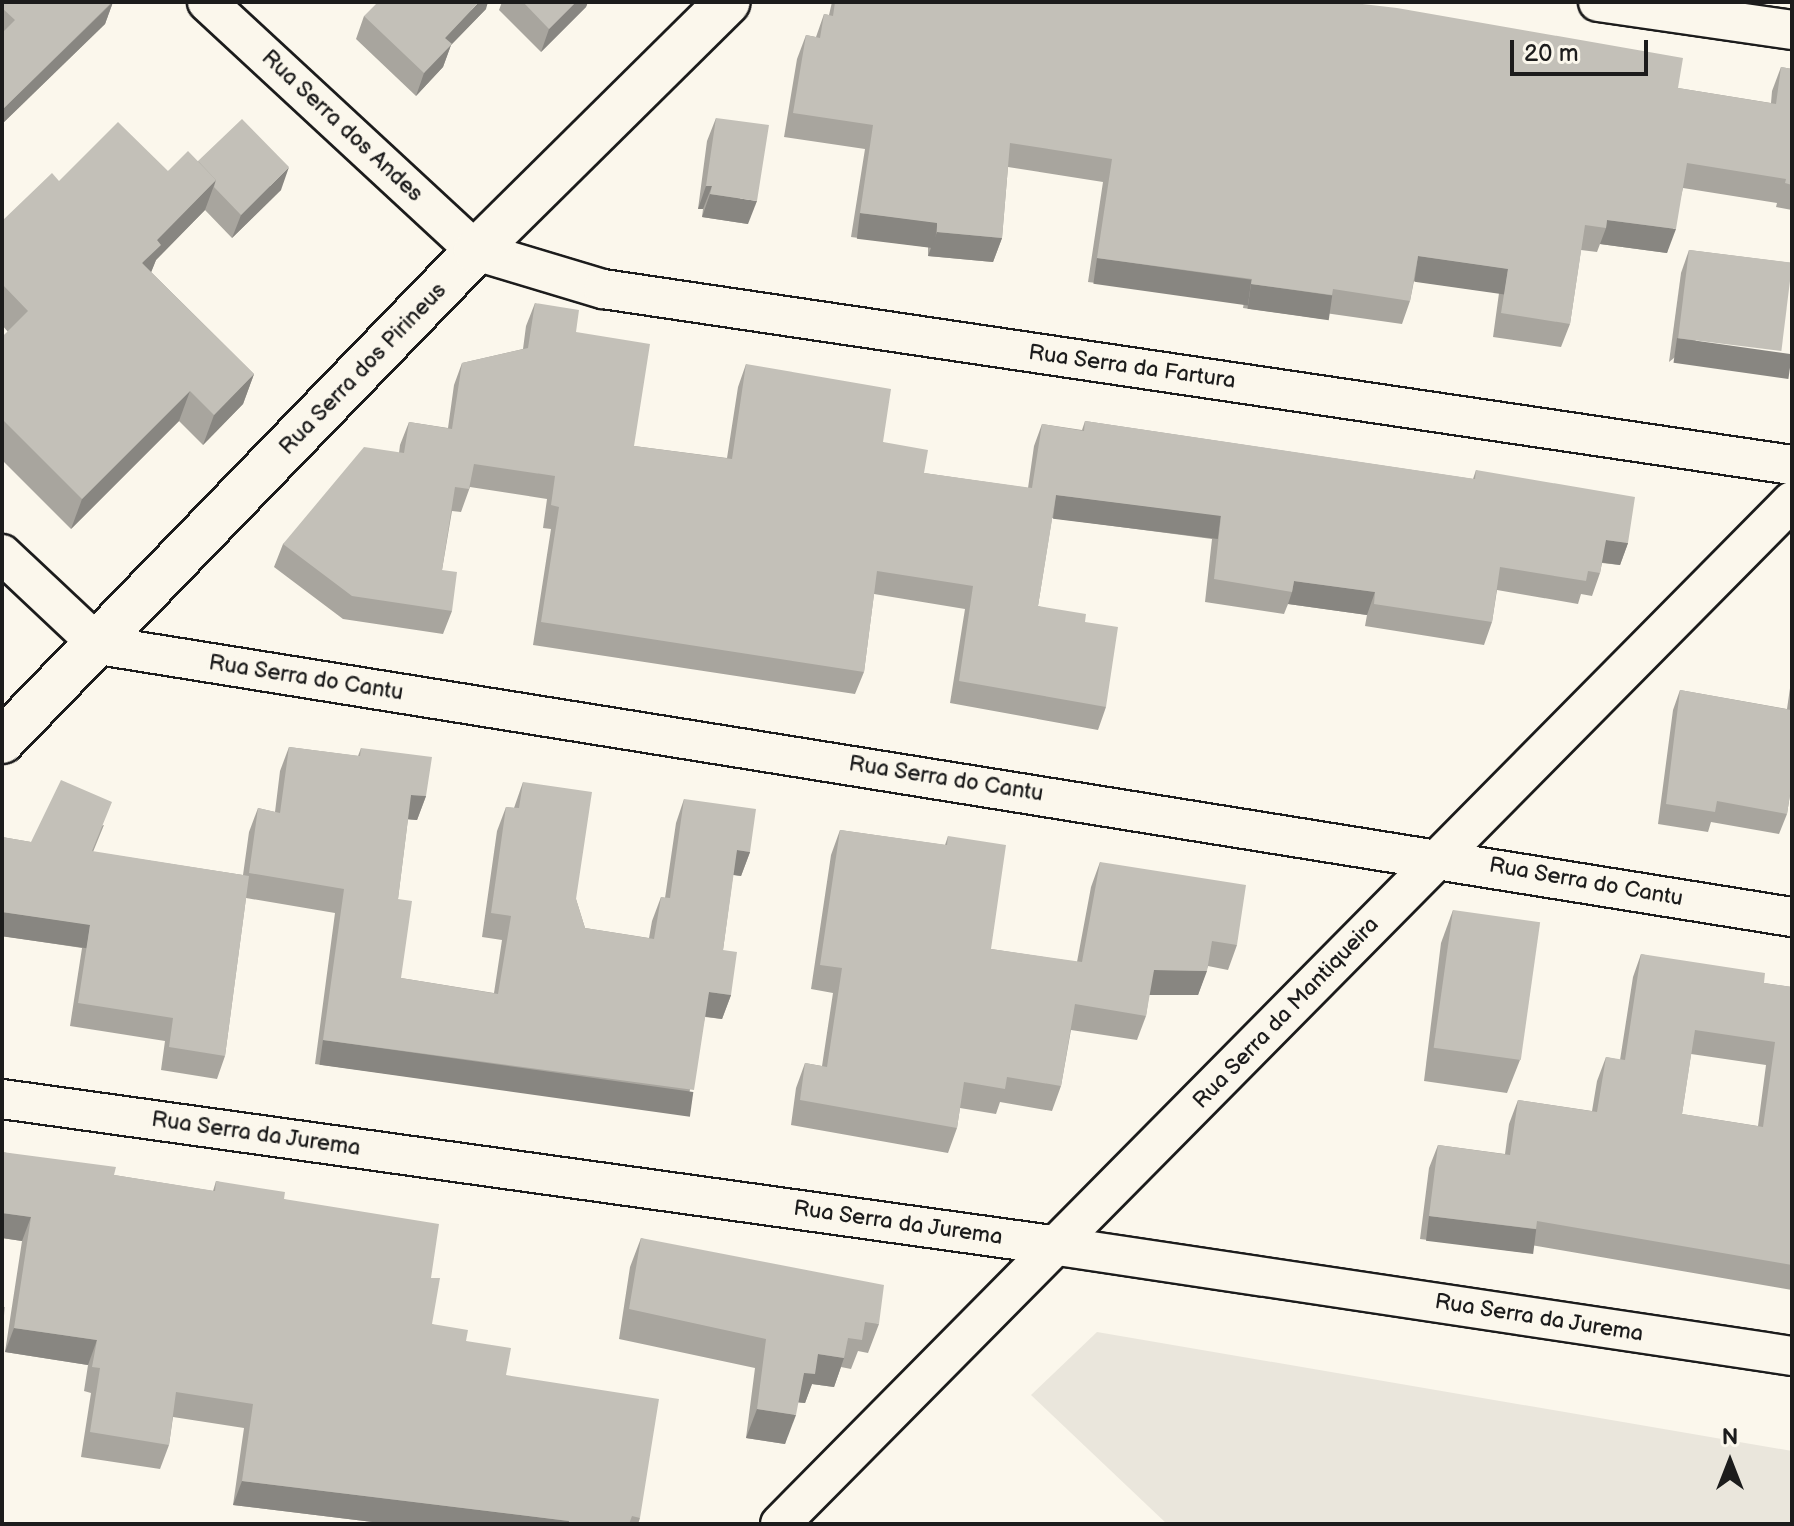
<!DOCTYPE html>
<html>
<head>
<meta charset="utf-8">
<style>
  body { margin:0 }
  #map { position:relative; width:1794px; height:1526px; overflow:hidden; background:#fbf7ec; font-family:"Balsamiq Sans",sans-serif }
  div>[style] { position:absolute }
  .built>* { inset:0; background:#eae6dc }
  .roads { filter:drop-shadow(2px 0 #1c1c1c) drop-shadow(-2px 0 #1c1c1c) drop-shadow(0 2px #1c1c1c) drop-shadow(0 -2px #1c1c1c) }
  .street>* { height:38px; margin:-19px; padding:0 19px; transform-origin:19px; border-radius:19px; background:#fbf7ec }
  .secondary>* { height:44px; margin:-22px; padding:0 22px; transform-origin:22px; border-radius:22px; background:#fbf7ec }
  .wall>* { inset:0; background:#a8a59e }
  .shaded-wall>* { inset:0; background:#888681; transform-origin:0 0 }
  .building>* { inset:0; background:#c3c0b8; transform-origin:0 0 }
  span { translate:-50% -50%; white-space:nowrap; text-align:center; line-height:1.15; -webkit-text-stroke:8px #fbf7ec; paint-order:stroke }
  .street-label { font-size:22px; color:#1c1c1c }
  .frame { position:absolute; inset:0; border:4px solid #1c1c1c; pointer-events:none }
  .north { position:absolute; left:1690px; top:1422px; width:80px; height:80px; -webkit-text-stroke:6px #fbf7ec; paint-order:stroke; rotate:0deg; font-size:22px; font-weight:700; line-height:32px; text-align:center; color:#1c1c1c }
  .north::after { content:''; display:block; margin:auto; width:28px; height:36px; background:#1c1c1c; clip-path:polygon(50% 0,100% 100%,50% 72%,0 100%) }
  .scale { position:absolute; left:1510px; top:40px; width:138px; height:36px; box-sizing:border-box; border:4px solid #1c1c1c; border-top:0; padding-left:10px; font-size:24px; line-height:28px; white-space:nowrap; color:#1c1c1c; -webkit-text-stroke:6px #fbf7ec; paint-order:stroke }
</style>
</head>
<body>
<div id="map">
  <div class="built">
    <div style="clip-path:polygon(1097px 1332px,1792px 1451px,1792px 1524px,1167px 1524px,1031px 1395px)"></div>
  </div>
  <div class="roads">
    <div class="street">
      <div style="left:207px;top:2px;width:367px;rotate:42.8deg"></div>
      <div style="left:476px;top:251px;width:133px;rotate:16.7deg"></div>
      <div style="left:603px;top:289px;width:1202px;rotate:8.42deg"></div>
      <div style="left:1598px;top:2px;width:196px;rotate:8.2deg"></div>
      <div style="left:2px;top:554px;width:133px;rotate:43.2deg"></div>
      <div style="left:99px;top:645px;width:1715px;rotate:9.13deg"></div>
      <div style="left:2px;top:1099px;width:1066px;rotate:7.92deg"></div>
      <div style="left:1058px;top:1246px;width:742px;rotate:8.52deg"></div>
      <div style="left:780px;top:1524px;width:1439px;rotate:-45.31deg"></div>
    </div>
    <div class="secondary">
      <div style="left:2px;top:741px;width:682px;rotate:-45.95deg"></div>
      <div style="left:476px;top:251px;width:354px;rotate:-44.7deg"></div>
    </div>
  </div>
  <div class="wall">
    <div style="clip-path:polygon(2px 2px,113px 2px,105px 24px,2px 124px)"></div>
    <div style="clip-path:polygon(502px 2px,588px 2px,586px 7px,541px 52px,499px 10px)"></div>
    <div style="clip-path:polygon(832px 2px,1345px 2px,1678px 88px,1771px 103px,1772px 91px,1781px 67px,1792px 69px,1792px 210px,1776px 207px,1777px 203px,1683px 188px,1667px 253px,1600px 244px,1597px 252px,1581px 250px,1570px 324px,1561px 347px,1493px 337px,1499px 293px,1414px 281px,1410px 301px,1402px 324px,1325px 313px,1323px 319px,1243px 308px,1244px 302px,1088px 282px,1103px 182px,1008px 167px,1002px 238px,993px 262px,928px 256px,928px 247px,851px 237px,865px 149px,784px 137px,797px 59px,806px 35px,816px 37px,824px 14px,829px 15px)"></div>
    <div style="clip-path:polygon(486px 9px,451px 45px,443px 67px,416px 96px,356px 39px,364px 16px)"></div>
    <div style="clip-path:polygon(716px 118px,748px 224px,702px 217px,703px 209px,698px 209px,707px 141px)"></div>
    <div style="clip-path:polygon(198px 161px,281px 190px,232px 238px,205px 210px,156px 260px,151px 272px,254px 374px,243px 404px,203px 445px,179px 421px,71px 529px,2px 460px,2px 337px,8px 332px,2px 325px,2px 221px,59px 181px,168px 171px)"></div>
    <div style="clip-path:polygon(1689px 250px,1792px 263px,1669px 362px,1681px 273px)"></div>
    <div style="clip-path:polygon(535px 303px,576px 332px,634px 446px,727px 458px,738px 387px,746px 364px,883px 442px,924px 473px,1028px 488px,1034px 446px,1042px 424px,1082px 430px,1085px 421px,1473px 479px,1476px 470px,1628px 543px,1620px 565px,1602px 563px,1600px 573px,1592px 596px,1581px 594px,1578px 604px,1497px 590px,1492px 622px,1484px 645px,1365px 626px,1367px 615px,1288px 604px,1284px 614px,1205px 602px,1212px 539px,1052px 518px,1038px 606px,1085px 622px,1106px 707px,1098px 730px,950px 703px,965px 609px,874px 594px,864px 672px,855px 694px,533px 645px,551px 529px,543px 528px,547px 499px,470px 487px,461px 512px,452px 511px,442px 570px,452px 611px,443px 634px,343px 619px,274px 567px,283px 544px,399px 453px,400px 445px,409px 422px,448px 428px,454px 385px,462px 363px,523px 349px,526px 326px)"></div>
    <div style="clip-path:polygon(1792px 674px,1792px 782px,1787px 814px,1779px 834px,1711px 822px,1708px 832px,1658px 824px,1673px 710px,1680px 690px,1787px 709px)"></div>
    <div style="clip-path:polygon(289px 747px,358px 756px,361px 748px,426px 796px,417px 820px,408px 819px,398px 899px,401px 978px,494px 993px,502px 940px,482px 937px,497px 831px,506px 807px,514px 808px,523px 782px,576px 899px,585px 928px,649px 938px,652px 921px,661px 897px,665px 898px,676px 823px,684px 799px,750px 852px,741px 876px,733px 875px,723px 950px,731px 995px,722px 1019px,705px 1017px,685px 1114px,315px 1064px,335px 913px,246px 898px,225px 1056px,217px 1079px,161px 1070px,165px 1041px,70px 1026px,82px 948px,2px 936px,2px 837px,31px 842px,104px 825px,93px 852px,243px 875px,249px 832px,258px 808px,275px 812px,280px 771px)"></div>
    <div style="clip-path:polygon(840px 830px,945px 845px,948px 836px,991px 949px,1077px 962px,1091px 887px,1100px 862px,1237px 945px,1228px 970px,1208px 966px,1198px 995px,1149px 995px,1146px 1016px,1137px 1040px,1071px 1030px,1061px 1086px,1052px 1111px,1000px 1102px,996px 1114px,960px 1108px,957px 1128px,948px 1153px,791px 1125px,796px 1088px,805px 1063px,822px 1066px,833px 993px,811px 989px,831px 855px)"></div>
    <div style="clip-path:polygon(1453px 910px,1520px 1060px,1507px 1093px,1424px 1081px,1441px 943px)"></div>
    <div style="clip-path:polygon(evenodd,1641px 954px,1764px 983px,1792px 987px,1792px 1290px,1531px 1245px,1528px 1253px,1420px 1239px,1429px 1168px,1438px 1145px,1505px 1154px,1509px 1124px,1518px 1100px,1592px 1111px,1597px 1081px,1606px 1057px,1620px 1060px,1633px 977px,1641px 954px,1691px 1054px,1766px 1065px,1758px 1126px,1682px 1114px,1691px 1054px)"></div>
    <div style="clip-path:polygon(2px 1152px,114px 1175px,213px 1191px,216px 1181px,284px 1199px,431px 1278px,432px 1324px,466px 1341px,506px 1375px,640px 1518px,638px 1524px,389px 1524px,233px 1505px,244px 1428px,173px 1417px,169px 1445px,160px 1469px,81px 1457px,91px 1393px,84px 1391px,88px 1365px,5px 1352px,22px 1241px,2px 1238px)"></div>
    <div style="clip-path:polygon(641px 1238px,879px 1324px,868px 1353px,858px 1351px,851px 1369px,841px 1367px,834px 1387px,812px 1384px,805px 1403px,798px 1402px,785px 1444px,746px 1438px,755px 1368px,619px 1339px,630px 1267px)"></div>
  </div>
  <div class="shaded-wall">
    <div style="clip-path:polygon(113px 2px,105px 24px,2px 124px,2px 110px)"></div>
    <div style="clip-path:polygon(479px 2px,488px 2px,486px 9px,451px 45px,443px 67px,416px 96px,424px 73px,445px 38px)"></div>
    <div style="clip-path:polygon(576px 2px,588px 2px,586px 7px,541px 52px,549px 29px)"></div>
    <div style="clip-path:polygon(289px 167px,281px 190px,232px 238px,241px 215px)"></div>
    <div style="clip-path:polygon(216px 180px,205px 210px,156px 260px,150px 275px,142px 263px,157px 240px)"></div>
    <div style="clip-path:polygon(706px 186px,712px 186px,703px 209px,698px 209px)"></div>
    <div style="clip-path:polygon(710px 194px,757px 201px,748px 224px,702px 217px)"></div>
    <div style="left:860px;top:213px;width:78px;height:26px;rotate:7deg"></div>
    <div style="clip-path:polygon(1607px 220px,1676px 229px,1667px 253px,1600px 244px,1606px 228px)"></div>
    <div style="clip-path:polygon(937px 232px,1002px 238px,993px 262px,928px 256px)"></div>
    <div style="left:1418px;top:256px;width:91px;height:26px;rotate:8deg"></div>
    <div style="left:1097px;top:258px;width:156px;height:26px;rotate:8deg"></div>
    <div style="left:1251px;top:284px;width:82px;height:25px;rotate:8deg"></div>
    <div style="left:1677px;top:338px;width:116px;height:25px;rotate:8deg"></div>
    <div style="clip-path:polygon(254px 374px,243px 404px,203px 445px,214px 415px)"></div>
    <div style="clip-path:polygon(190px 391px,179px 421px,71px 529px,82px 499px)"></div>
    <div style="left:1056px;top:495px;width:166px;height:24px;rotate:7deg"></div>
    <div style="clip-path:polygon(1606px 540px,1628px 543px,1620px 565px,1598px 562px)"></div>
    <div style="clip-path:polygon(1294px 581px,1375px 592px,1367px 615px,1288px 604px,1292px 592px)"></div>
    <div style="clip-path:polygon(411px 795px,426px 796px,417px 820px,403px 819px)"></div>
    <div style="clip-path:polygon(737px 850px,750px 852px,741px 876px,728px 874px)"></div>
    <div style="left:2px;top:912px;width:89px;height:24px;rotate:8deg"></div>
    <div style="clip-path:polygon(1154px 970px,1207px 971px,1198px 995px,1144px 995px)"></div>
    <div style="clip-path:polygon(709px 992px,731px 995px,722px 1019px,701px 1016px)"></div>
    <div style="left:323px;top:1040px;width:374px;height:25px;rotate:8deg"></div>
    <div style="clip-path:polygon(2px 1213px,31px 1217px,22px 1241px,2px 1238px)"></div>
    <div style="left:1429px;top:1216px;width:108px;height:25px;rotate:7deg"></div>
    <div style="clip-path:polygon(14px 1328px,97px 1340px,88px 1365px,5px 1352px)"></div>
    <div style="clip-path:polygon(818px 1354px,844px 1358px,834px 1387px,812px 1384px,805px 1403px,793px 1402px,804px 1373px)"></div>
    <div style="clip-path:polygon(757px 1409px,796px 1415px,785px 1444px,746px 1438px)"></div>
    <div style="clip-path:polygon(242px 1481px,569px 1521px,568px 1524px,389px 1524px,233px 1505px)"></div>
  </div>
  <div class="building">
    <div style="clip-path:polygon(2px 2px,112px 2px,2px 110px,2px 33px,15px 20px,2px 8px)"></div>
    <div style="clip-path:polygon(378px 2px,479px 2px,445px 38px,452px 44px,424px 73px,364px 16px)"></div>
    <div style="clip-path:polygon(523px 2px,576px 2px,549px 29px)"></div>
    <div style="clip-path:polygon(835px 2px,1345px 2px,1397px 8px,1683px 58px,1678px 88px,1776px 104px,1781px 67px,1792px 69px,1792px 185px,1785px 183px,1786px 179px,1687px 163px,1676px 229px,1607px 220px,1606px 228px,1585px 225px,1570px 324px,1501px 313px,1508px 269px,1418px 256px,1410px 301px,1333px 289px,1332px 295px,1251px 284px,1252px 279px,1097px 258px,1112px 159px,1010px 143px,1002px 238px,937px 232px,937px 223px,860px 213px,873px 125px,793px 113px,806px 35px,820px 38px,824px 14px,833px 16px)"></div>
    <div style="clip-path:polygon(716px 118px,769px 125px,757px 201px,710px 194px,712px 186px,706px 186px)"></div>
    <div style="clip-path:polygon(242px 119px,289px 167px,241px 215px,214px 187px,216px 180px,198px 161px)"></div>
    <div style="clip-path:polygon(118px 122px,168px 171px,188px 151px,216px 180px,157px 240px,161px 245px,142px 263px,254px 374px,214px 415px,190px 391px,82px 499px,2px 419px,2px 337px,28px 311px,2px 284px,2px 221px,52px 173px,59px 181px)"></div>
    <div style="left:1689px;top:250px;width:104px;height:89px;rotate:7deg"></div>
    <div style="clip-path:polygon(535px 303px,579px 310px,576px 332px,650px 344px,634px 446px,732px 459px,746px 364px,891px 389px,883px 442px,928px 450px,924px 473px,1032px 488px,1042px 424px,1084px 431px,1085px 421px,1475px 479px,1476px 470px,1635px 497px,1628px 543px,1606px 540px,1600px 573px,1588px 571px,1586px 581px,1500px 567px,1492px 622px,1374px 604px,1375px 592px,1294px 581px,1292px 592px,1214px 579px,1221px 516px,1056px 495px,1038px 606px,1086px 614px,1085px 622px,1118px 627px,1106px 707px,959px 681px,973px 586px,877px 571px,864px 672px,541px 622px,559px 507px,551px 505px,555px 476px,474px 464px,469px 489px,455px 487px,442px 570px,457px 572px,452px 611px,352px 596px,283px 544px,364px 447px,404px 453px,409px 422px,452px 429px,462px 363px,528px 348px)"></div>
    <div style="clip-path:polygon(1680px 690px,1791px 710px,1792px 703px,1792px 782px,1787px 814px,1717px 801px,1715px 812px,1666px 804px)"></div>
    <div style="clip-path:polygon(289px 747px,360px 756px,361px 748px,432px 757px,426px 796px,411px 795px,398px 899px,412px 901px,401px 978px,498px 994px,511px 916px,491px 913px,506px 807px,519px 808px,523px 782px,592px 792px,576px 899px,585px 928px,654px 939px,661px 897px,670px 898px,684px 799px,756px 809px,750px 852px,737px 850px,723px 950px,737px 952px,731px 995px,709px 992px,694px 1090px,323px 1040px,344px 889px,249px 873px,258px 808px,280px 813px)"></div>
    <div style="clip-path:polygon(61px 780px,112px 802px,92px 851px,249px 876px,225px 1056px,169px 1047px,173px 1018px,78px 1003px,90px 925px,2px 912px,2px 837px,31px 842px)"></div>
    <div style="clip-path:polygon(840px 830px,947px 845px,948px 836px,1006px 845px,991px 949px,1082px 962px,1100px 862px,1246px 885px,1237px 945px,1212px 941px,1207px 971px,1154px 970px,1146px 1016px,1075px 1004px,1061px 1086px,1007px 1077px,1005px 1089px,964px 1082px,957px 1128px,800px 1100px,805px 1063px,827px 1067px,842px 968px,820px 965px)"></div>
    <div style="left:1453px;top:910px;width:88px;height:139px;rotate:8deg"></div>
    <div style="clip-path:polygon(evenodd,1641px 954px,1765px 973px,1764px 983px,1792px 987px,1792px 1265px,1537px 1221px,1536px 1229px,1429px 1216px,1438px 1145px,1510px 1155px,1518px 1100px,1597px 1112px,1606px 1057px,1625px 1060px,1641px 954px,1695px 1030px,1775px 1042px,1763px 1127px,1682px 1114px,1695px 1030px)"></div>
    <div style="clip-path:polygon(2px 1152px,116px 1167px,114px 1175px,215px 1191px,216px 1181px,285px 1192px,284px 1199px,439px 1224px,431px 1278px,440px 1278px,432px 1324px,468px 1330px,466px 1341px,511px 1348px,506px 1375px,659px 1399px,640px 1518px,632px 1516px,629px 1524px,569px 1524px,569px 1521px,242px 1481px,253px 1404px,176px 1392px,169px 1445px,90px 1432px,100px 1368px,92px 1367px,97px 1340px,14px 1328px,31px 1217px,2px 1213px)"></div>
    <div style="clip-path:polygon(641px 1238px,884px 1285px,879px 1324px,865px 1322px,862px 1340px,848px 1338px,844px 1358px,818px 1354px,815px 1374px,804px 1373px,796px 1415px,757px 1409px,766px 1339px,629px 1309px)"></div>
    <div style="clip-path:polygon(2px 1307px,5px 1307px,2px 1332px)"></div>
  </div>
  <div class="street-label">
    <span style="left:342px;top:126px;rotate:43deg">Rua Serra dos Andes</span>
    <span style="left:1132px;top:367px;rotate:8deg">Rua Serra da Fartura</span>
    <span style="left:363px;top:369px;rotate:-46deg">Rua Serra dos Pirineus</span>
    <span style="left:306px;top:678px;rotate:9deg">Rua Serra do Cantu</span>
    <span style="left:946px;top:779px;rotate:9deg">Rua Serra do Cantu</span>
    <span style="left:1586px;top:882px;rotate:10deg">Rua Serra do Cantu</span>
    <span style="left:1286px;top:1013px;rotate:-46deg">Rua Serra da Mantiqueira</span>
    <span style="left:256px;top:1134px;rotate:8deg">Rua Serra da Jurema</span>
    <span style="left:898px;top:1223px;rotate:8deg">Rua Serra da Jurema</span>
    <span style="left:1539px;top:1318px;rotate:9deg">Rua Serra da Jurema</span>
  </div>
  <div class="frame"></div>
  <div class="north">N</div>
  <div class="scale">20 m</div>
</div>
</body>
</html>
